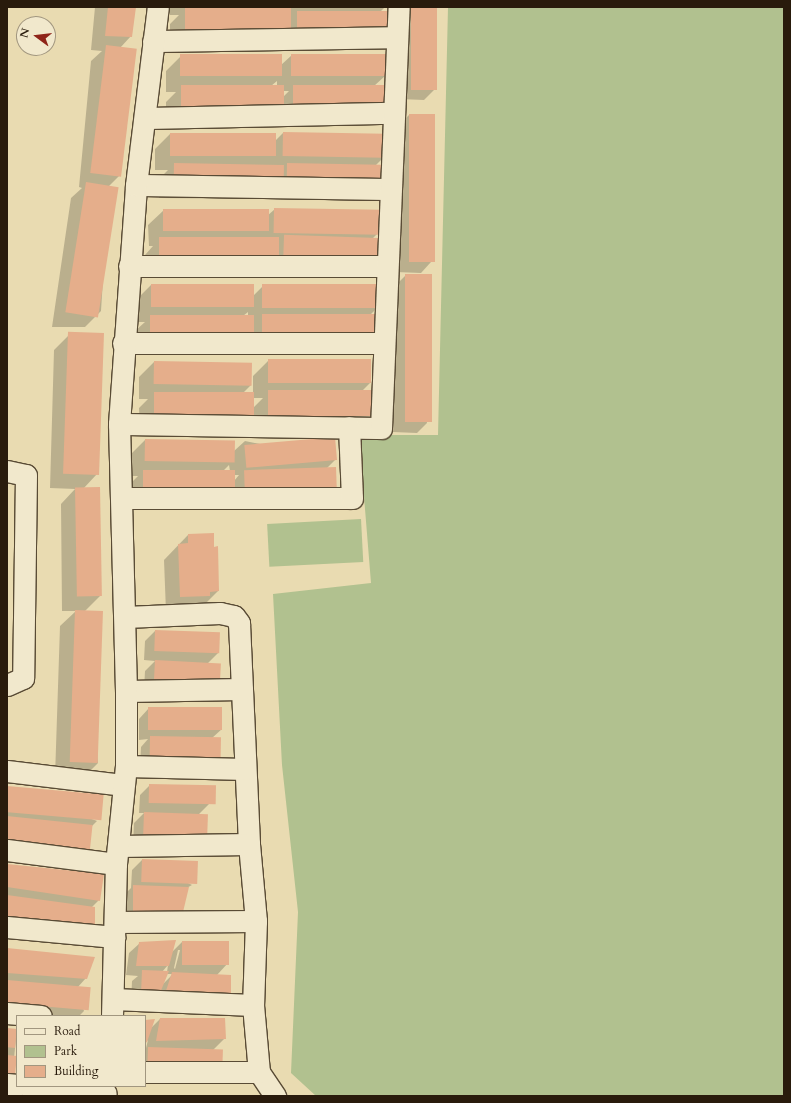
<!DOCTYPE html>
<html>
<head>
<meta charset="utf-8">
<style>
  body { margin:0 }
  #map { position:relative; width:791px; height:1103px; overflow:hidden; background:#e9dbb1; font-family:Cardo,serif }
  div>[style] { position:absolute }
  .green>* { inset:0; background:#b1c18f; transform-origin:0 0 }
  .shadow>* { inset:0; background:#0003; transform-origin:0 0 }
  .building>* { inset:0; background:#e5ae8b; transform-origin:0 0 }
  .roads { filter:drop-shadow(1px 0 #594b35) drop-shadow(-1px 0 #594b35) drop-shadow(0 1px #594b35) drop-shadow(0 -1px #594b35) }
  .street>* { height:21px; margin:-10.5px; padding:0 10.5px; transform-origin:10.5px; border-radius:10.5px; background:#f1e8cc }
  span { translate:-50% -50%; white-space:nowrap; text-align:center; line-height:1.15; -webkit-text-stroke:3px #f1e8cc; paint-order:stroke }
  .frame { position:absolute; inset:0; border:8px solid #291b0c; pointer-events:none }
  .legend { position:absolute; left:16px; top:1015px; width:130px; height:72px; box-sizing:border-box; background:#f1e8cc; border:1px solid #a1967f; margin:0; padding:5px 7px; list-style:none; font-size:12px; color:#291b0c }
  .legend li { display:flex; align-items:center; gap:8px; height:20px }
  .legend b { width:20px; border:1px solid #a1967f }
  .north { position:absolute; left:16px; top:16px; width:40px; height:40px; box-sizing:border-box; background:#f1e8cc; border:1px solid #a1967f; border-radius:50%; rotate:285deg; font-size:11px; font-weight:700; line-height:16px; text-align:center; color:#291b0c }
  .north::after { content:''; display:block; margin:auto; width:14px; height:18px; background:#8f2418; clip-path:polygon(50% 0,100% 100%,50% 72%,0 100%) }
</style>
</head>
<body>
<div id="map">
  <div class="green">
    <div style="clip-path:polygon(448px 7px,784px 7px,784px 1096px,316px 1096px,291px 1073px,298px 912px,282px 765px,273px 594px,371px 583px,359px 435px,438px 435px)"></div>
    <div style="left:361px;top:519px;width:43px;height:94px;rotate:87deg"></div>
  </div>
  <div class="shadow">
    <div style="clip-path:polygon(95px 7px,135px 7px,131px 36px,120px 48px,121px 174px,109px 186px,101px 311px,85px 327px,52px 327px,71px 198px,82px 188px,79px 187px,91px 61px,102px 51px,91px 50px)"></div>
    <div style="clip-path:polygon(170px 7px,385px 7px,380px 12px,387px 31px,170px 46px,170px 24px,179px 15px,170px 15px)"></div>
    <div style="clip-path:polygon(401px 7px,436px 7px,434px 90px,424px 100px,399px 99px)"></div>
    <div style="clip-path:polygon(evenodd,292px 55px,385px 55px,385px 76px,374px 86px,385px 107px,166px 122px,166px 102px,176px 92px,166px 92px,166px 71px,181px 56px,281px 65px,292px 55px,277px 81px,277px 86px,271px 86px,277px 81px,292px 55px,283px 91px,289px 91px,283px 97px,283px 91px)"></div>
    <div style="clip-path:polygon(409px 115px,431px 262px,421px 273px,396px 272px,399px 125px)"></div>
    <div style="clip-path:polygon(283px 133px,384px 157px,376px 165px,379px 186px,364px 201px,272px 199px,272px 194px,268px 199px,159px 198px,159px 179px,168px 170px,155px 170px,155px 149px,170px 134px,275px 141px)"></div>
    <div style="clip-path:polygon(275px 209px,379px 232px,372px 239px,376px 262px,361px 277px,144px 276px,145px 255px,153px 246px,149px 246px,148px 225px,164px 210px,267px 216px)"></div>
    <div style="clip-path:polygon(406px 275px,427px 423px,417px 433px,393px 432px,396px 285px)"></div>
    <div style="clip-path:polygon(evenodd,151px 285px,253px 296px,263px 286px,377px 308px,370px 315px,247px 344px,237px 354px,134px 353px,135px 331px,145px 322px,136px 322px,136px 300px,151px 285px,248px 312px,248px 316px,243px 316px,248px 312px)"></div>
    <div style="clip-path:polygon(69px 335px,97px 474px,83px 489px,100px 596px,84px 612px,98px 763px,83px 778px,55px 777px,60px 626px,76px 611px,62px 611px,61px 504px,75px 489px,50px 488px,54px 350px)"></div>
    <div style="clip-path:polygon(evenodd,370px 360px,370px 383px,362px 391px,372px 415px,357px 430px,140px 429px,139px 408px,148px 399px,139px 399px,139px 377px,154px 362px,251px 385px,243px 393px,253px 393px,253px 376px,268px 361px,370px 360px,253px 398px,263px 398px,253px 408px,253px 398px)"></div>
    <div style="clip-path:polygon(evenodd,145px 440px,234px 451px,245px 441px,336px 459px,327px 468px,336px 490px,133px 501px,133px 481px,138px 476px,129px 476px,130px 455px,145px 440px,229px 465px,230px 471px,223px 471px,229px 465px,145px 440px,234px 475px,239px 475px,234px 481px,234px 475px)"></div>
    <div style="clip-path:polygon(188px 535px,218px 591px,203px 606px,166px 612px,164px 560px)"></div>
    <div style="clip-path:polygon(155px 631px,219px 652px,207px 664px,144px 690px,145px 671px,155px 661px,144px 660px,145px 641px)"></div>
    <div style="clip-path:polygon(149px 708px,222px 729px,212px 738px,140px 768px,141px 747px,148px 739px,139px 740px,139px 719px)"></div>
    <div style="clip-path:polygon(150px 785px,209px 804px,198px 815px,133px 845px,134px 823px,144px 813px,139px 813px,140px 795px)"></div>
    <div style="clip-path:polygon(7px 787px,97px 821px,91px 827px,7px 860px)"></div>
    <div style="clip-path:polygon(142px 860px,192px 885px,123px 923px,123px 896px,131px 888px,132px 870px)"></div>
    <div style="clip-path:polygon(7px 865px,99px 900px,91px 908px,7px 937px)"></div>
    <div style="clip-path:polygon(evenodd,182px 942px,228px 963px,217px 975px,230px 992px,220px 1003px,131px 1003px,132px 981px,138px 976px,126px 975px,129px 953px,140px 943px,172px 952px,182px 942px,178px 950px,180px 950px,175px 969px,174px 968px,178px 950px,182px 942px,168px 965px,167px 972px,162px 972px,168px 965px,182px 942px,167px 974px,173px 974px,163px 984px,167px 974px)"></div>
    <div style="clip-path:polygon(7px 949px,86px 978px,77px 988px,84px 1011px,79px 1016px,17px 1016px,7px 1019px)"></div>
    <div style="clip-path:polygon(160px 1019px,225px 1038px,213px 1050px,145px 1078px,145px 1052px,148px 1040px,145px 1043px,145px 1021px,151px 1028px)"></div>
    <div style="left:7px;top:1029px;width:10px;height:64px;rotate:6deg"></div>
  </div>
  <div class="building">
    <div style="clip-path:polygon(108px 7px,136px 7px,132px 37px,105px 36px)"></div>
    <div style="left:411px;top:7px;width:26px;height:83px"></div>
    <div style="left:185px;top:8px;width:106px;height:23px"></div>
    <div style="left:297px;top:11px;width:91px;height:20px"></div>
    <div style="left:106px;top:45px;width:31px;height:129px;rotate:7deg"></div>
    <div style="left:282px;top:54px;width:22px;height:102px;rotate:90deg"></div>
    <div style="left:291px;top:54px;width:95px;height:22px"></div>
    <div style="left:284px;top:85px;width:22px;height:103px;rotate:90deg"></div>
    <div style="left:293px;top:85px;width:93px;height:22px"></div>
    <div style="left:409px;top:114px;width:26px;height:148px"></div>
    <div style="left:283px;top:132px;width:102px;height:24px;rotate:1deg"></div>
    <div style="left:170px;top:133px;width:106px;height:23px"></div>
    <div style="left:174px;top:163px;width:110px;height:20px;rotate:1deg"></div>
    <div style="left:287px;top:163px;width:94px;height:21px;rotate:1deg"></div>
    <div style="left:86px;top:182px;width:33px;height:132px;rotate:9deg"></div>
    <div style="left:274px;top:208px;width:107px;height:25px;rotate:1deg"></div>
    <div style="left:163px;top:209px;width:106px;height:22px"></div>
    <div style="left:279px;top:237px;width:25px;height:120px;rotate:90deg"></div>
    <div style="left:378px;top:238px;width:24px;height:94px;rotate:92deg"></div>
    <div style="left:405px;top:274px;width:27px;height:148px"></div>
    <div style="left:151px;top:284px;width:103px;height:23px"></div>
    <div style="left:378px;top:284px;width:24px;height:116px;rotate:90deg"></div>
    <div style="left:262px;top:314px;width:116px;height:23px"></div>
    <div style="left:150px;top:315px;width:104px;height:24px"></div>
    <div style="left:104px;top:333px;width:142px;height:36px;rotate:92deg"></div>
    <div style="left:371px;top:359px;width:24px;height:103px;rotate:90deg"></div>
    <div style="left:154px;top:361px;width:98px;height:23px;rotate:1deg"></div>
    <div style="left:373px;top:390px;width:26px;height:105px;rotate:90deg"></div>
    <div style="left:154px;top:392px;width:100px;height:23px"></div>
    <div style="left:335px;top:437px;width:23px;height:91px;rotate:85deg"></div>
    <div style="left:145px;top:439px;width:90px;height:22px;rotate:1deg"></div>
    <div style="left:336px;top:467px;width:23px;height:92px;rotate:88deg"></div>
    <div style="left:143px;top:470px;width:92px;height:21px"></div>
    <div style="left:100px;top:487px;width:109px;height:25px;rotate:89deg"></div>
    <div style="clip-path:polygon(214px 533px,214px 547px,218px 546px,219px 591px,210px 592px,210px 596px,180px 597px,178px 544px,188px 543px,188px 534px)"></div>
    <div style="left:75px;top:610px;width:28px;height:152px;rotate:2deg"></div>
    <div style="left:155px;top:630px;width:65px;height:21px;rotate:2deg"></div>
    <div style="left:155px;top:660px;width:66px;height:20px;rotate:3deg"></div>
    <div style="left:148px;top:707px;width:74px;height:23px"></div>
    <div style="left:150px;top:736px;width:71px;height:23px;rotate:1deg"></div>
    <div style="left:149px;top:784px;width:67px;height:19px;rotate:1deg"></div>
    <div style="left:7px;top:786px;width:97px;height:26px;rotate:5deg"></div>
    <div style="left:144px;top:812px;width:64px;height:23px;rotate:2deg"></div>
    <div style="left:7px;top:816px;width:86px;height:27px;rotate:6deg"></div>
    <div style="left:142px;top:859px;width:56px;height:23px;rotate:2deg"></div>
    <div style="clip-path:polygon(7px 864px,104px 874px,100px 901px,7px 887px)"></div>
    <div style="clip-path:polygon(133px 885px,189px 887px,183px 912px,133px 914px)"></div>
    <div style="clip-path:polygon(7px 895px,95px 907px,95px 924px,79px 928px,7px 920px)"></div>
    <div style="clip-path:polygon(176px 940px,169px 966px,136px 966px,139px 942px)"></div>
    <div style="left:182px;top:941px;width:47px;height:24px"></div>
    <div style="clip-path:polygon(7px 948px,95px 957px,87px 979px,7px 973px)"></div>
    <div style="clip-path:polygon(142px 970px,169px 971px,160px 993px,141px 994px)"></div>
    <div style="clip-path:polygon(172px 972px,231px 975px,231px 993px,165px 994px)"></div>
    <div style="left:7px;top:980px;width:84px;height:23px;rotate:5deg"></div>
    <div style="clip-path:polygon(160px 1018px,225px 1018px,226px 1039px,156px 1041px)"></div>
    <div style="clip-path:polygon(155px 1019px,147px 1042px,145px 1043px,145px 1020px)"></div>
    <div style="left:7px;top:1028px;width:10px;height:19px;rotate:6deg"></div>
    <div style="left:148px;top:1047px;width:75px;height:21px;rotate:2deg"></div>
    <div style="left:7px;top:1055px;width:10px;height:22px;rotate:6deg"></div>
  </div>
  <div class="roads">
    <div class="street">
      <div style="left:153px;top:41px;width:244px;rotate:-0.9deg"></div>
      <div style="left:146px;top:118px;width:247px;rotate:-1.2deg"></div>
      <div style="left:136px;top:185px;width:254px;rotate:0.9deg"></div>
      <div style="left:129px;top:266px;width:258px"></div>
      <div style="left:123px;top:343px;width:261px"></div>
      <div style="left:119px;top:424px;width:262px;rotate:0.9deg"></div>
      <div style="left:381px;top:428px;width:421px;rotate:-87.6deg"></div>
      <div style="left:7px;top:471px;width:19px;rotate:12deg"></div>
      <div style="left:26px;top:475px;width:203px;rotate:90.8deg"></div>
      <div style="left:23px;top:678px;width:17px;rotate:156deg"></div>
      <div style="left:122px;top:498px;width:230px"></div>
      <div style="left:352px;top:498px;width:71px;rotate:-92.4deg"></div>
      <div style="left:125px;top:617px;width:95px;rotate:-2.4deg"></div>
      <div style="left:220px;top:613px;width:14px;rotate:12deg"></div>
      <div style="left:234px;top:616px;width:9px;rotate:54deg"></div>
      <div style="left:239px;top:623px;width:221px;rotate:87.4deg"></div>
      <div style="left:249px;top:844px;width:77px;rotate:84.8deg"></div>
      <div style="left:256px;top:921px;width:84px;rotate:92deg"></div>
      <div style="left:253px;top:1005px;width:67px;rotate:84.9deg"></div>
      <div style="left:259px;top:1072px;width:29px;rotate:56deg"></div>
      <div style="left:126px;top:691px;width:116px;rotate:-1deg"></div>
      <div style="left:126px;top:766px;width:119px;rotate:1.4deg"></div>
      <div style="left:7px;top:771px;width:116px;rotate:6.9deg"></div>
      <div style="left:119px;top:846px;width:130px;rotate:-0.9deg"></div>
      <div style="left:7px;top:850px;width:110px;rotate:7.3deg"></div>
      <div style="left:116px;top:922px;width:140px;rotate:-0.4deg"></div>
      <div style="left:7px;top:927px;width:108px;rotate:5.3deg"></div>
      <div style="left:113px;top:999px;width:140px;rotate:2.5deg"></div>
      <div style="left:7px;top:1013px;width:34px;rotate:5deg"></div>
      <div style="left:112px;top:1016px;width:152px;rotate:-88.5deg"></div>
      <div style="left:116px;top:864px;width:99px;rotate:-84.2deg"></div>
      <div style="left:126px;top:766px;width:75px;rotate:-90deg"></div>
      <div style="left:126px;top:691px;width:267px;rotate:-91.5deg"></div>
      <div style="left:119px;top:424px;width:240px;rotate:-85.9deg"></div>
      <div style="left:136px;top:185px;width:179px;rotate:-83deg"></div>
      <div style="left:145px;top:1072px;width:114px"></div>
      <div style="left:7px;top:1084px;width:10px;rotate:6deg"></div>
      <div style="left:28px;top:1086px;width:78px;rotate:5.1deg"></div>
    </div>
  </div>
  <div class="frame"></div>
  <ul class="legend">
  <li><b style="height:5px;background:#f1e8cc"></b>Road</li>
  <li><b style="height:11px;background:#b1c18f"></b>Park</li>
  <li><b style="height:11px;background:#e5ae8b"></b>Building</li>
  </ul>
  <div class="north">N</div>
</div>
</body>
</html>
